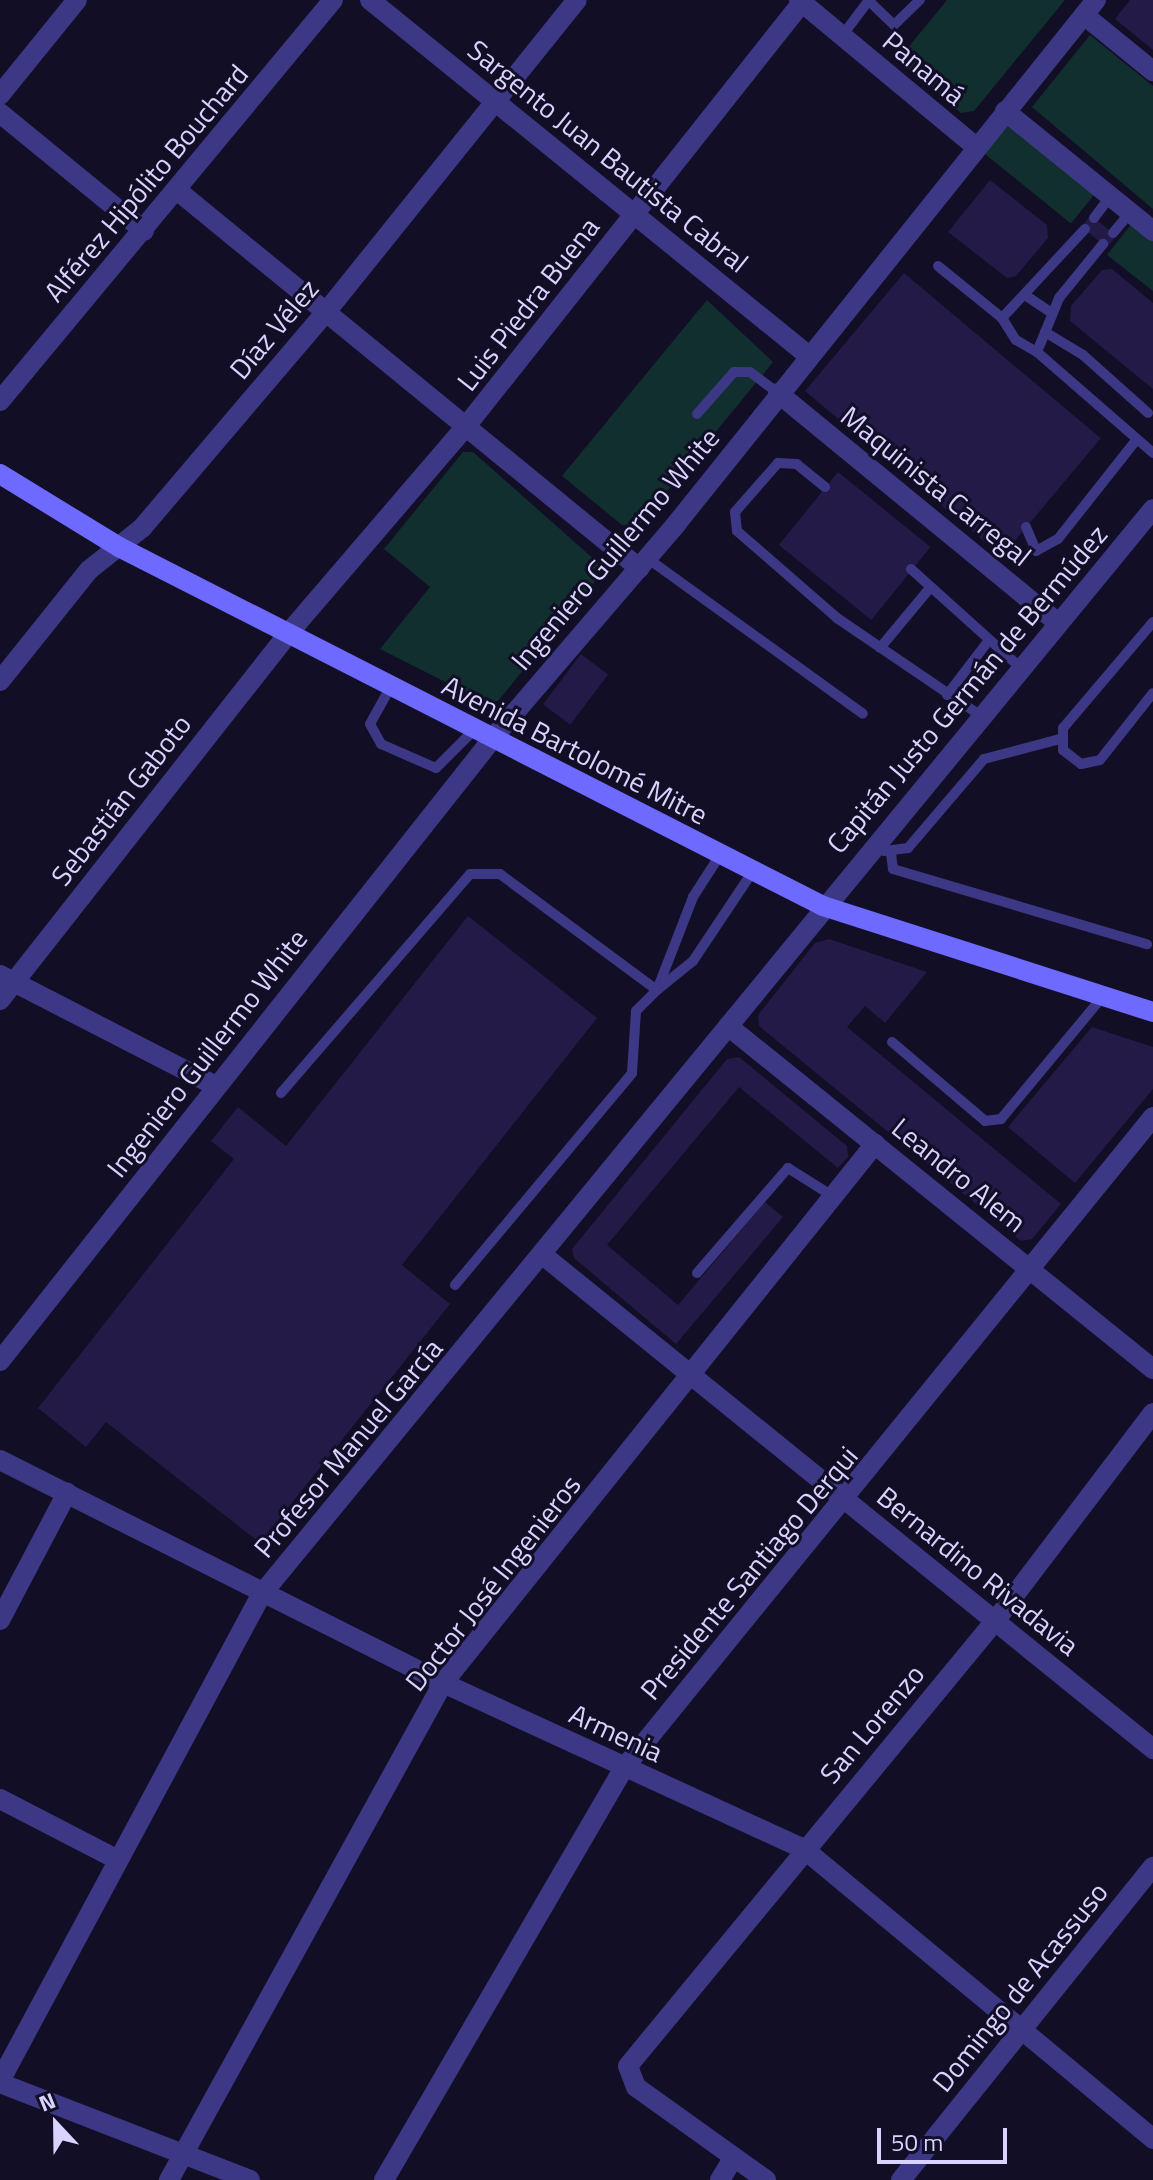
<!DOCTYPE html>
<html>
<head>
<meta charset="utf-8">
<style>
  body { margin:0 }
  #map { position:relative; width:1153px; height:2180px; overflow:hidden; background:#120e25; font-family:"Titillium Web",sans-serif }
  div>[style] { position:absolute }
  .green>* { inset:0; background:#112f2f; transform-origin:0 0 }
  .building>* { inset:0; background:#231a47; transform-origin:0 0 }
  .service>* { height:10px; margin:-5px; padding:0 5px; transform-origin:5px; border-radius:5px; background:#3c3885 }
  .minor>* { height:20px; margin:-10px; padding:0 10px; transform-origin:10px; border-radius:10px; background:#3c3885 }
  .tertiary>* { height:20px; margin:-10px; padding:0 10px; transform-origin:10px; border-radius:10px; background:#3c3885 }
  .secondary>* { height:20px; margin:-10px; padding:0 10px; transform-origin:10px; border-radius:10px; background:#6e6aff }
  span { translate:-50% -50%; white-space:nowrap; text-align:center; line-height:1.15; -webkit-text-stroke:6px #120e25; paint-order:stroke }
  .street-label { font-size:28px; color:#d8d3ff }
  .north { position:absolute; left:16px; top:2084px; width:80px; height:80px; -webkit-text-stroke:6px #120e25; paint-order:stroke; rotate:338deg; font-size:22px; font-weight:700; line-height:32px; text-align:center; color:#d8d3ff }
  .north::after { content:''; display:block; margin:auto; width:28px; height:36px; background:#d8d3ff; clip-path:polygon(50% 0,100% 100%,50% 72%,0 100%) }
  .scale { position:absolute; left:877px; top:2128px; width:130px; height:36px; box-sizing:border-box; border:4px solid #d8d3ff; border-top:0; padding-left:10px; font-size:24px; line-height:28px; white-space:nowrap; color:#d8d3ff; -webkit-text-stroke:6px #120e25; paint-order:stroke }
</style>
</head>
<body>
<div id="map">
  <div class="green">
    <div style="clip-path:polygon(947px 0,1065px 0,974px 111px,961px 113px,898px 60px)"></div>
    <div style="clip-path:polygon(1090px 35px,1153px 86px,1153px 209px,1032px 107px)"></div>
    <div style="left:1005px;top:111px;width:122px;height:46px;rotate:39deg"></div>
    <div style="clip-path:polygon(1136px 218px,1153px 231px,1153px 291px,1107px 255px)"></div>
    <div style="clip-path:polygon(707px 300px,773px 362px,640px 524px,622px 525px,562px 476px)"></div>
    <div style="clip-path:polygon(463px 452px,473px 452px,605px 569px,498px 701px,487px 703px,380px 649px,430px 587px,384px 549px)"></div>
  </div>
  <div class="building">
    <div style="clip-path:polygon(1130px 0,1153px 0,1153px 50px,1115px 19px)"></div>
    <div style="clip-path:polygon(990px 180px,1047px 225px,1048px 238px,1016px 276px,1007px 278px,948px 232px)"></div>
    <div style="left:1091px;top:215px;width:33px;height:15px;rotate:40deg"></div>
    <div style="clip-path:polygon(1112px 269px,1153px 303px,1153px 389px,1070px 321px,1071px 306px,1102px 270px)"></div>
    <div style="left:904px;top:273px;width:257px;height:154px;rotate:40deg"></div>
    <div style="left:838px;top:472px;width:119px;height:94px;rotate:39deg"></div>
    <div style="left:581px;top:654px;width:34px;height:63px;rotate:37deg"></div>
    <div style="clip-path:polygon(468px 916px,597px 1018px,402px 1265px,450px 1304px,260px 1543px,106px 1422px,86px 1447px,38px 1408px,234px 1159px,211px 1141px,238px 1107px,286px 1146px)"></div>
    <div style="clip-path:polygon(829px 939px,927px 972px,885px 1023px,865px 1006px,847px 1027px,1061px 1204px,1032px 1239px,1021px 1241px,759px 1026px,758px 1015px,815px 943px)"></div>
    <div style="clip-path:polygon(1092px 1027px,1153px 1047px,1153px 1089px,1075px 1183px,1008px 1127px)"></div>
    <div style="clip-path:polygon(739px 1057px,847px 1146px,848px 1157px,838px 1168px,739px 1087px,607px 1245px,678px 1305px,765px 1202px,783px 1217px,676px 1344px,574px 1258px,572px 1249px,727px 1059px)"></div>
  </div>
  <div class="service">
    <div style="left:868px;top:0;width:36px;rotate:44deg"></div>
    <div style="left:894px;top:25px;width:36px;rotate:-44deg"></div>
    <div style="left:842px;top:36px;width:45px;rotate:-53.1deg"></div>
    <div style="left:1094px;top:218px;width:26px;rotate:-53deg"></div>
    <div style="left:1085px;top:229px;width:122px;rotate:133deg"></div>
    <div style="left:1002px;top:318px;width:26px;rotate:58deg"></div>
    <div style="left:1016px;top:340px;width:24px;rotate:30deg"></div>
    <div style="left:1037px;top:352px;width:58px;rotate:-67.8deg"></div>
    <div style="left:1059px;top:298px;width:70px;rotate:-50.8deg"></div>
    <div style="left:1113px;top:233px;width:26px;rotate:-50deg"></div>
    <div style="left:938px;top:266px;width:82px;rotate:39.1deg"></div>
    <div style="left:1025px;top:295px;width:32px;rotate:34deg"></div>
    <div style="left:1045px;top:332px;width:44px;rotate:31.2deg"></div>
    <div style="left:1083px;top:355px;width:87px;rotate:41.7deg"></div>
    <div style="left:1037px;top:352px;width:154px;rotate:41deg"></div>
    <div style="left:697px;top:414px;width:56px;rotate:-48.6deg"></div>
    <div style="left:734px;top:372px;width:16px"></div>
    <div style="left:750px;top:372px;width:35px;rotate:37deg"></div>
    <div style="left:825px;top:487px;width:36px;rotate:-141deg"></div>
    <div style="left:797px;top:464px;width:19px;rotate:-177deg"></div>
    <div style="left:778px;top:463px;width:65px;rotate:131.3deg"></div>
    <div style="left:735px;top:512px;width:19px;rotate:84deg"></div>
    <div style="left:737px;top:531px;width:133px;rotate:41deg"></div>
    <div style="left:837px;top:618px;width:174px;rotate:34.2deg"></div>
    <div style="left:1026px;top:527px;width:26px;rotate:67deg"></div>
    <div style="left:1036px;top:551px;width:25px;rotate:-29deg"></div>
    <div style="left:1058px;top:539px;width:127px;rotate:-51.7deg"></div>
    <div style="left:647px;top:558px;width:266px;rotate:35.8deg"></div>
    <div style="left:911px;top:569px;width:148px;rotate:42deg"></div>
    <div style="left:1153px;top:622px;width:139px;rotate:130.3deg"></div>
    <div style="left:1063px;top:728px;width:22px;rotate:90deg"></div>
    <div style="left:1063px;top:750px;width:23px;rotate:38deg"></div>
    <div style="left:1081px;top:764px;width:19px;rotate:-12deg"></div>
    <div style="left:1100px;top:760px;width:85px;rotate:-51.7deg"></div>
    <div style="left:880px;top:648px;width:78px;rotate:-50.2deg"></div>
    <div style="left:390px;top:688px;width:41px;rotate:119.1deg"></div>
    <div style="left:370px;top:724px;width:23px;rotate:61deg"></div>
    <div style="left:381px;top:744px;width:60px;rotate:23.6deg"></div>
    <div style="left:436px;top:768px;width:55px;rotate:-45deg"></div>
    <div style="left:947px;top:695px;width:69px;rotate:-52.6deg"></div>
    <div style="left:884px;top:851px;width:24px;rotate:-7deg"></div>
    <div style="left:908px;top:848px;width:117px;rotate:-49.5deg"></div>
    <div style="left:984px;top:759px;width:79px;rotate:-14.7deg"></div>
    <div style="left:891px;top:853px;width:16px;rotate:83deg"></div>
    <div style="left:893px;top:869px;width:265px;rotate:16.5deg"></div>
    <div style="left:892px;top:1042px;width:122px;rotate:40.3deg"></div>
    <div style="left:985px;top:1121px;width:16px;rotate:-7deg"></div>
    <div style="left:1001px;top:1119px;width:160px;rotate:-50.3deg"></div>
    <div style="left:281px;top:1093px;width:289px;rotate:-49.2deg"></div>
    <div style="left:470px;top:874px;width:30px"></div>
    <div style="left:500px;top:874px;width:195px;rotate:36.5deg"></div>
    <div style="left:657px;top:990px;width:46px;rotate:-38.9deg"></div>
    <div style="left:693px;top:961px;width:108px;rotate:-56.3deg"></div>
    <div style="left:697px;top:1273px;width:139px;rotate:-49.1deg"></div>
    <div style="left:788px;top:1168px;width:54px;rotate:32.2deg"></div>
    <div style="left:455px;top:1285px;width:276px;rotate:-50.1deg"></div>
    <div style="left:632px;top:1073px;width:62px;rotate:-86.3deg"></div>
    <div style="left:636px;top:1011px;width:30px;rotate:-45deg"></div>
    <div style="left:657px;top:990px;width:100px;rotate:-68.8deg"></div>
    <div style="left:693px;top:897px;width:50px;rotate:-57.3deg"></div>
  </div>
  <div class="minor">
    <div style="left:370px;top:0;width:565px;rotate:39.04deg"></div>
    <div style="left:799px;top:0;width:230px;rotate:39.7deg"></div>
    <div style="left:1084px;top:15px;width:89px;rotate:39.1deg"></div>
    <div style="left:0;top:95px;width:122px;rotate:-51deg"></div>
    <div style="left:1005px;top:111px;width:191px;rotate:39deg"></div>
    <div style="left:0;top:113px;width:186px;rotate:39.3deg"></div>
    <div style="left:178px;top:191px;width:596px;rotate:39.28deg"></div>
    <div style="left:778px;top:393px;width:362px;rotate:39.4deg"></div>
    <div style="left:0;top:401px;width:521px;rotate:-50.29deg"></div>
    <div style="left:0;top:681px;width:142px;rotate:-51.3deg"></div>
    <div style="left:89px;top:570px;width:68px;rotate:-38.4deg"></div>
    <div style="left:142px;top:528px;width:284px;rotate:-49.6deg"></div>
    <div style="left:326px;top:312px;width:400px;rotate:-51.2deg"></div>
    <div style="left:0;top:975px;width:243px;rotate:27.2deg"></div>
    <div style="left:0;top:1000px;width:464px;rotate:-51.8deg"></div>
    <div style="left:728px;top:1026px;width:546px;rotate:38.91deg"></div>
    <div style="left:544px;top:1256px;width:784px;rotate:38.99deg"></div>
    <div style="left:0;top:1361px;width:794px;rotate:-51.64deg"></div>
    <div style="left:0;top:1460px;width:496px;rotate:26.7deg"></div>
    <div style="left:443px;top:1683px;width:397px;rotate:24.7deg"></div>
    <div style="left:804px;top:1849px;width:454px;rotate:39.7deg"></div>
    <div style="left:0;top:1620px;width:144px;rotate:-62.2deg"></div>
    <div style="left:0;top:1799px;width:131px;rotate:27.3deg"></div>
    <div style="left:0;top:2081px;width:552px;rotate:-61.76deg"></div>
    <div style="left:261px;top:1595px;width:1405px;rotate:-50.6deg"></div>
    <div style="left:0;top:2083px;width:268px;rotate:21.2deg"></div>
    <div style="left:169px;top:2180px;width:568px;rotate:-61.13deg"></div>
    <div style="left:443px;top:1683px;width:691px;rotate:-51.29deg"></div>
    <div style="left:384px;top:2180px;width:477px;rotate:-59.8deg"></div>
    <div style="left:624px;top:1768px;width:839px;rotate:-50.9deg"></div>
    <div style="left:720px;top:2180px;width:23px;rotate:-59deg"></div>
    <div style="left:766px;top:2180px;width:160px;rotate:-144.4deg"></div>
    <div style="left:636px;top:2087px;width:22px;rotate:-111deg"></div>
    <div style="left:628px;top:2066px;width:577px;rotate:-50.49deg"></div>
    <div style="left:995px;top:1621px;width:261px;rotate:-52.8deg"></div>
    <div style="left:901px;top:2180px;width:402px;rotate:-51.2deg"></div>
  </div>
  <div class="tertiary">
    <div style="left:287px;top:635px;width:277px;rotate:-49.4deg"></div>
    <div style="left:467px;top:425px;width:542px;rotate:-51.59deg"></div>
    <div style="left:493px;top:738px;width:283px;rotate:-49.4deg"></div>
    <div style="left:677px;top:523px;width:670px;rotate:-51.3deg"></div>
  </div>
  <div class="secondary">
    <div style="left:0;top:474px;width:140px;rotate:31.5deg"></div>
    <div style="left:119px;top:547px;width:790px;rotate:27.02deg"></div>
    <div style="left:823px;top:906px;width:347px;rotate:17.8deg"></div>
  </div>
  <div class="street-label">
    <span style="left:924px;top:68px;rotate:40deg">Panamá</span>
    <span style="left:608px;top:156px;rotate:39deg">Sargento Juan Bautista Cabral</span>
    <span style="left:146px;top:183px;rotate:-50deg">Alférez Hipólito Bouchard</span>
    <span style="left:528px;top:304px;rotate:-52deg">Luis Piedra Buena</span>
    <span style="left:274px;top:329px;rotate:-50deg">Díaz Vélez</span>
    <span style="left:936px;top:486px;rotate:39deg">Maquinista Carregal</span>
    <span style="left:615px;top:549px;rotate:-50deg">Ingeniero Guillermo White</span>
    <span style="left:967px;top:689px;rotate:-50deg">Capitán Justo Germán de Bermúdez</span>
    <span style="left:575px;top:750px;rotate:27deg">Avenida Bartolomé Mitre</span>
    <span style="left:121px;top:800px;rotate:-52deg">Sebastián Gaboto</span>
    <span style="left:207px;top:1053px;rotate:-52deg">Ingeniero Guillermo White</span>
    <span style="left:959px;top:1175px;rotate:39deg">Leandro Alem</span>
    <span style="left:348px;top:1448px;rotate:-50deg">Profesor Manuel García</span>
    <span style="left:978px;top:1571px;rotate:39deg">Bernardino Rivadavia</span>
    <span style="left:749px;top:1573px;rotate:-50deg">Presidente Santiago Derqui</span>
    <span style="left:493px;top:1583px;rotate:-52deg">Doctor José Ingenieros</span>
    <span style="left:872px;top:1724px;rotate:-50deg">San Lorenzo</span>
    <span style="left:616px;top:1733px;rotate:25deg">Armenia</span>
    <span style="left:1020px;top:1987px;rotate:-51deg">Domingo de Acassuso</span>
  </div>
  <div class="north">N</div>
  <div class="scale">50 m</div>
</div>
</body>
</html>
